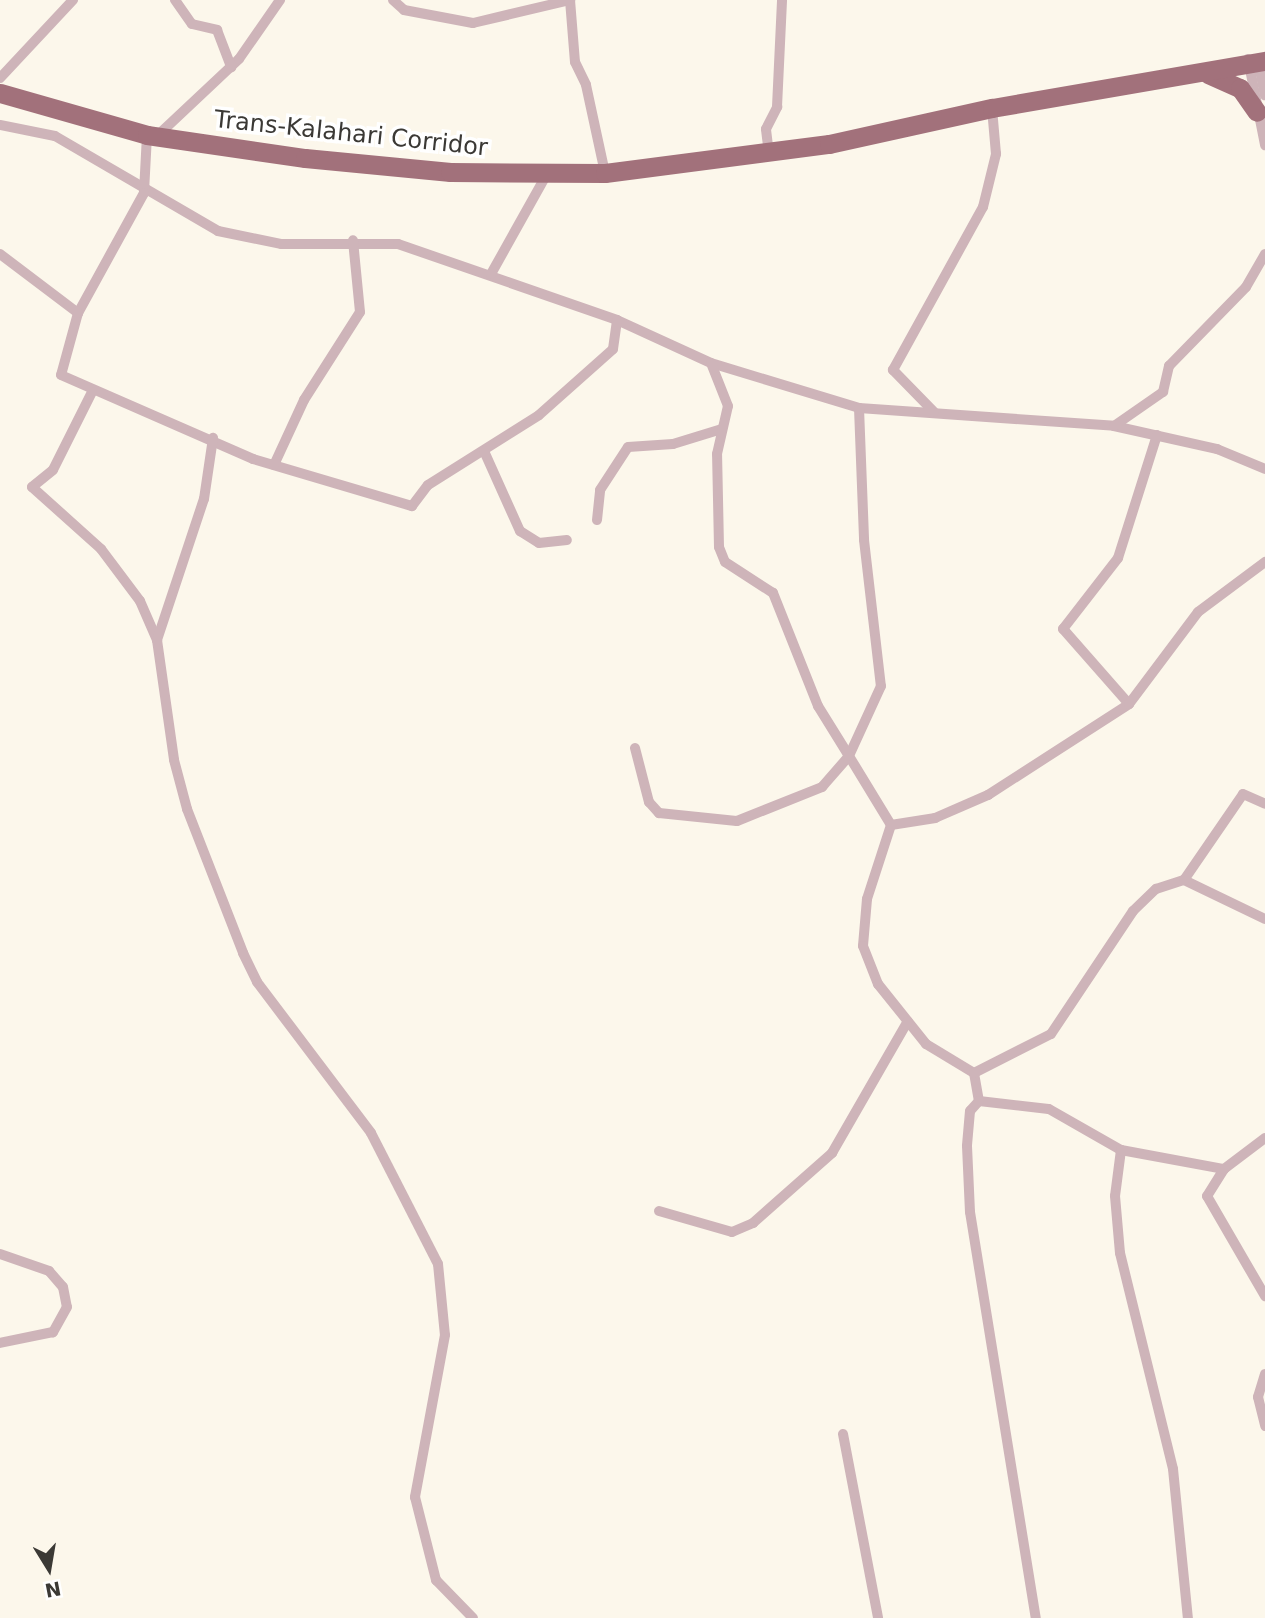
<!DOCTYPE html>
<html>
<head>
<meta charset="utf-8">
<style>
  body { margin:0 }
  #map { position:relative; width:1265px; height:1618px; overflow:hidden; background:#fcf7eb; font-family:"DejaVu Sans",sans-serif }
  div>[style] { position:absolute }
  .minor>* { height:10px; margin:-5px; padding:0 5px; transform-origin:5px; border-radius:5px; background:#ceb4b9 }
  .trunk>* { height:19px; margin:-9.5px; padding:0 9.5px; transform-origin:9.5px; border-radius:9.5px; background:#a2717b }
  span { translate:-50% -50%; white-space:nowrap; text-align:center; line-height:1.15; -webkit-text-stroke:7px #fff; paint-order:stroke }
  .street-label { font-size:24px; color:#3b3935 }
  .north { position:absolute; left:14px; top:1534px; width:70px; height:70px; -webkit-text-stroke:5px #fff; paint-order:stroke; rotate:169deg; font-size:19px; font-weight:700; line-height:28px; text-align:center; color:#3b3935 }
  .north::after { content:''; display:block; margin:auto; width:24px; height:32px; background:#3b3935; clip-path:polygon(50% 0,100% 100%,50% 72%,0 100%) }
</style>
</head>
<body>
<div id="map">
  <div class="minor">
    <div style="left:175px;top:0;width:29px;rotate:55deg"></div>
    <div style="left:192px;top:24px;width:26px;rotate:13deg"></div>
    <div style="left:217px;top:30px;width:40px;rotate:69deg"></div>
    <div style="left:393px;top:0;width:15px;rotate:42deg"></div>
    <div style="left:404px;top:10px;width:70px;rotate:10.7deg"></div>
    <div style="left:473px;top:23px;width:100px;rotate:-13.3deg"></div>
    <div style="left:570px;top:0;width:62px;rotate:85.4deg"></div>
    <div style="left:575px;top:62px;width:25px;rotate:64deg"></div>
    <div style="left:586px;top:85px;width:90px;rotate:77.8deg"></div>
    <div style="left:1248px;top:59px;width:88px;rotate:78.8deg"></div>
    <div style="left:1258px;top:60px;width:36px;rotate:79deg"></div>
    <div style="left:0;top:78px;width:107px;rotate:-46.9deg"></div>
    <div style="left:0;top:125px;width:56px;rotate:11.3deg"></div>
    <div style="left:55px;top:136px;width:189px;rotate:30.2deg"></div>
    <div style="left:218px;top:231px;width:64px;rotate:11.7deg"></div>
    <div style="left:281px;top:244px;width:117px"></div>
    <div style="left:398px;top:244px;width:232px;rotate:19.1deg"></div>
    <div style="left:617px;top:320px;width:103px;rotate:24.6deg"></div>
    <div style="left:711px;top:363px;width:155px;rotate:16.9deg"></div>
    <div style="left:859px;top:408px;width:256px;rotate:4deg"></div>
    <div style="left:1114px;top:426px;width:106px;rotate:12.6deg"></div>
    <div style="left:1217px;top:449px;width:52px;rotate:22.6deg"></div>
    <div style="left:147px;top:135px;width:58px;rotate:93deg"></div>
    <div style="left:144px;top:193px;width:137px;rotate:118.8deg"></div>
    <div style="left:78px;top:313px;width:64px;rotate:105.3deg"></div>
    <div style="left:61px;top:375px;width:210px;rotate:23.6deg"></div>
    <div style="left:253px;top:459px;width:166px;rotate:16.5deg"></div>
    <div style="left:412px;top:506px;width:26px;rotate:-53deg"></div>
    <div style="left:428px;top:485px;width:131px;rotate:-32.2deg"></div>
    <div style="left:539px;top:415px;width:99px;rotate:-41.7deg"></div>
    <div style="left:613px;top:349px;width:29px;rotate:-82deg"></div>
    <div style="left:156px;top:137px;width:114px;rotate:-43.2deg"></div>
    <div style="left:239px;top:59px;width:72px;rotate:-55.2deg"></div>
    <div style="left:769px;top:154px;width:25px;rotate:-97deg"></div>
    <div style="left:766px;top:129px;width:25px;rotate:-63deg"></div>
    <div style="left:777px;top:107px;width:107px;rotate:-87.3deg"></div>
    <div style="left:0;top:254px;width:98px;rotate:37.1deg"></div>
    <div style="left:491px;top:274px;width:115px;rotate:-60.8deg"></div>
    <div style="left:92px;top:392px;width:87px;rotate:116.6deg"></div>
    <div style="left:53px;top:470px;width:27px;rotate:141deg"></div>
    <div style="left:32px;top:487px;width:93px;rotate:41.9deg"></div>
    <div style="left:101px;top:549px;width:65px;rotate:53.1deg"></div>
    <div style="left:140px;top:601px;width:43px;rotate:66.4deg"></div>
    <div style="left:157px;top:640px;width:121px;rotate:81.9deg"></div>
    <div style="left:174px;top:760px;width:51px;rotate:75.1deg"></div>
    <div style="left:187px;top:809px;width:155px;rotate:68.7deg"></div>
    <div style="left:243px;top:953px;width:32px;rotate:64deg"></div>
    <div style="left:257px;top:982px;width:189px;rotate:52.9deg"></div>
    <div style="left:371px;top:1133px;width:147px;rotate:62.9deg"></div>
    <div style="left:438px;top:1264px;width:71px;rotate:84.4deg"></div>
    <div style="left:445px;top:1335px;width:165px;rotate:100.5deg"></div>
    <div style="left:415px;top:1497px;width:86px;rotate:75.8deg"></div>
    <div style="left:436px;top:1580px;width:53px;rotate:45.8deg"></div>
    <div style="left:859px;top:408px;width:132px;rotate:87.8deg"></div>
    <div style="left:864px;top:540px;width:147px;rotate:83.4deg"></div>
    <div style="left:881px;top:686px;width:77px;rotate:114.6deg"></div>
    <div style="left:849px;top:756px;width:81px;rotate:58.7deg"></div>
    <div style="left:891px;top:825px;width:78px;rotate:108deg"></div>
    <div style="left:867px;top:899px;width:47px;rotate:94.9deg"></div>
    <div style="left:863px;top:946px;width:41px;rotate:68.5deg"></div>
    <div style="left:878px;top:984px;width:77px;rotate:51.3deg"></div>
    <div style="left:926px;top:1044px;width:56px;rotate:31.1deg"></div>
    <div style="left:974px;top:1073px;width:28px;rotate:80deg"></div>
    <div style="left:934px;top:412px;width:59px;rotate:-134.3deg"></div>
    <div style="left:893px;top:370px;width:186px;rotate:-61.1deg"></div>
    <div style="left:983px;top:207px;width:55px;rotate:-76.2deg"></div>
    <div style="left:996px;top:154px;width:46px;rotate:-95deg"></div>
    <div style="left:1114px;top:426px;width:60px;rotate:-34.8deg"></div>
    <div style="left:1163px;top:392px;width:27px;rotate:-77deg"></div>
    <div style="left:1169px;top:366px;width:110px;rotate:-45.7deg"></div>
    <div style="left:1246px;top:287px;width:38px;rotate:-60deg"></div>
    <div style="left:484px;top:451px;width:88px;rotate:65.8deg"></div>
    <div style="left:520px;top:531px;width:22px;rotate:32deg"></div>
    <div style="left:539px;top:543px;width:28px;rotate:-6deg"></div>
    <div style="left:274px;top:465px;width:72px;rotate:-65.2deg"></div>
    <div style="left:304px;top:400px;width:104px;rotate:-57.5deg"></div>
    <div style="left:360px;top:312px;width:72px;rotate:-95.6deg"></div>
    <div style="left:597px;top:520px;width:30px;rotate:-84deg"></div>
    <div style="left:600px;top:490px;width:51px;rotate:-56.9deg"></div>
    <div style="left:628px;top:447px;width:45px;rotate:-3.8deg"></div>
    <div style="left:673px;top:444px;width:51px;rotate:-17deg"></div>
    <div style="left:157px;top:640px;width:149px;rotate:-71.6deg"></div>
    <div style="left:204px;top:499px;width:62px;rotate:-81.6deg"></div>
    <div style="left:1129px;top:704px;width:100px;rotate:-131.3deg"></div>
    <div style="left:1063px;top:629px;width:90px;rotate:-52.2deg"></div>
    <div style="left:1118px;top:558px;width:129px;rotate:-72.4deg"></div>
    <div style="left:635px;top:748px;width:56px;rotate:75.5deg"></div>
    <div style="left:649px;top:802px;width:15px;rotate:48deg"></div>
    <div style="left:659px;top:813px;width:78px;rotate:5.9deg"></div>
    <div style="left:737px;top:821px;width:92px;rotate:-21.8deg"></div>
    <div style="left:822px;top:787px;width:41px;rotate:-48.9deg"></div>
    <div style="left:849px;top:756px;width:59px;rotate:-121.8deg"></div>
    <div style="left:818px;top:706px;width:122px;rotate:-111.7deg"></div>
    <div style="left:773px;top:593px;width:57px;rotate:-147.1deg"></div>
    <div style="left:725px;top:562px;width:16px;rotate:-112deg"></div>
    <div style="left:719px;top:547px;width:93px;rotate:-91.2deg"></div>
    <div style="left:717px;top:454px;width:49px;rotate:-77.1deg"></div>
    <div style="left:728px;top:406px;width:46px;rotate:-111.6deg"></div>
    <div style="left:891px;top:825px;width:45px;rotate:-9deg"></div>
    <div style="left:935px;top:818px;width:58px;rotate:-23.5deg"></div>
    <div style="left:988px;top:795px;width:168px;rotate:-32.8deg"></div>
    <div style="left:1129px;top:704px;width:115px;rotate:-53.1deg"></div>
    <div style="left:1198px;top:612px;width:84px;rotate:-36.7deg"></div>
    <div style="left:1184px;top:880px;width:90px;rotate:25.7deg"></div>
    <div style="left:974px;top:1073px;width:86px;rotate:-26.9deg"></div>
    <div style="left:1051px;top:1034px;width:148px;rotate:-56.3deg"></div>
    <div style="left:1133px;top:911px;width:32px;rotate:-44deg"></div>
    <div style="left:1156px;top:889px;width:29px;rotate:-18deg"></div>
    <div style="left:1184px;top:880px;width:104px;rotate:-55.5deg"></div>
    <div style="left:1243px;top:794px;width:24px;rotate:24deg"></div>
    <div style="left:979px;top:1101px;width:70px;rotate:6.5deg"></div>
    <div style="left:1049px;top:1109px;width:83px;rotate:29.7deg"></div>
    <div style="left:1121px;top:1150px;width:46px;rotate:97.4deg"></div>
    <div style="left:1115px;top:1196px;width:57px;rotate:85deg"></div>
    <div style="left:1120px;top:1253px;width:222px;rotate:76.2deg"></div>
    <div style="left:1173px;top:1469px;width:150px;rotate:84.3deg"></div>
    <div style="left:979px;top:1101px;width:13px;rotate:132deg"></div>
    <div style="left:970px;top:1111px;width:35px;rotate:95deg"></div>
    <div style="left:967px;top:1146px;width:66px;rotate:87.4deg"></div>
    <div style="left:970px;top:1212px;width:411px;rotate:80.8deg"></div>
    <div style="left:1265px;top:1138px;width:51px;rotate:142.9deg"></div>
    <div style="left:1224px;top:1169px;width:32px;rotate:122deg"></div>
    <div style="left:1207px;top:1196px;width:116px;rotate:59.9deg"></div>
    <div style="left:1121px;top:1150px;width:105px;rotate:10.5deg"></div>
    <div style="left:659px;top:1211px;width:76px;rotate:16deg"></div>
    <div style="left:732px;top:1232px;width:23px;rotate:-23deg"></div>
    <div style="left:753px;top:1223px;width:106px;rotate:-41.5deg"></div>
    <div style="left:832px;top:1153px;width:152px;rotate:-60.1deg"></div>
    <div style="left:0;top:1254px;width:52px;rotate:19.1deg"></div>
    <div style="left:49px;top:1271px;width:21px;rotate:49deg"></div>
    <div style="left:63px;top:1287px;width:20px;rotate:79deg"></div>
    <div style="left:67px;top:1307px;width:29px;rotate:119deg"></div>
    <div style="left:53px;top:1332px;width:54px;rotate:168.3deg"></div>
    <div style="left:1265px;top:1374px;width:24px;rotate:107deg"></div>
    <div style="left:1258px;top:1397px;width:30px;rotate:76deg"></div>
    <div style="left:843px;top:1434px;width:187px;rotate:79.2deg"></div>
  </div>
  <div class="trunk">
    <div style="left:1208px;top:74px;width:35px;rotate:24deg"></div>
    <div style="left:1240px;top:88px;width:29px;rotate:55deg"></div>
    <div style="left:0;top:93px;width:153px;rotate:15.9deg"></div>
    <div style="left:147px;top:135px;width:160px;rotate:8.3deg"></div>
    <div style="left:305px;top:158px;width:146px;rotate:5.5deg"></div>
    <div style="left:450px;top:172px;width:155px;rotate:0.4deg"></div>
    <div style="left:605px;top:173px;width:226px;rotate:-7.4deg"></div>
    <div style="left:829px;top:144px;width:167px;rotate:-12.5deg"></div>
    <div style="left:992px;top:108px;width:277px;rotate:-9.8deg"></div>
  </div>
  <div class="street-label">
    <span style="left:351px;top:134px;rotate:6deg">Trans-Kalahari Corridor</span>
  </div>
  <div class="north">N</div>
</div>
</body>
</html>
